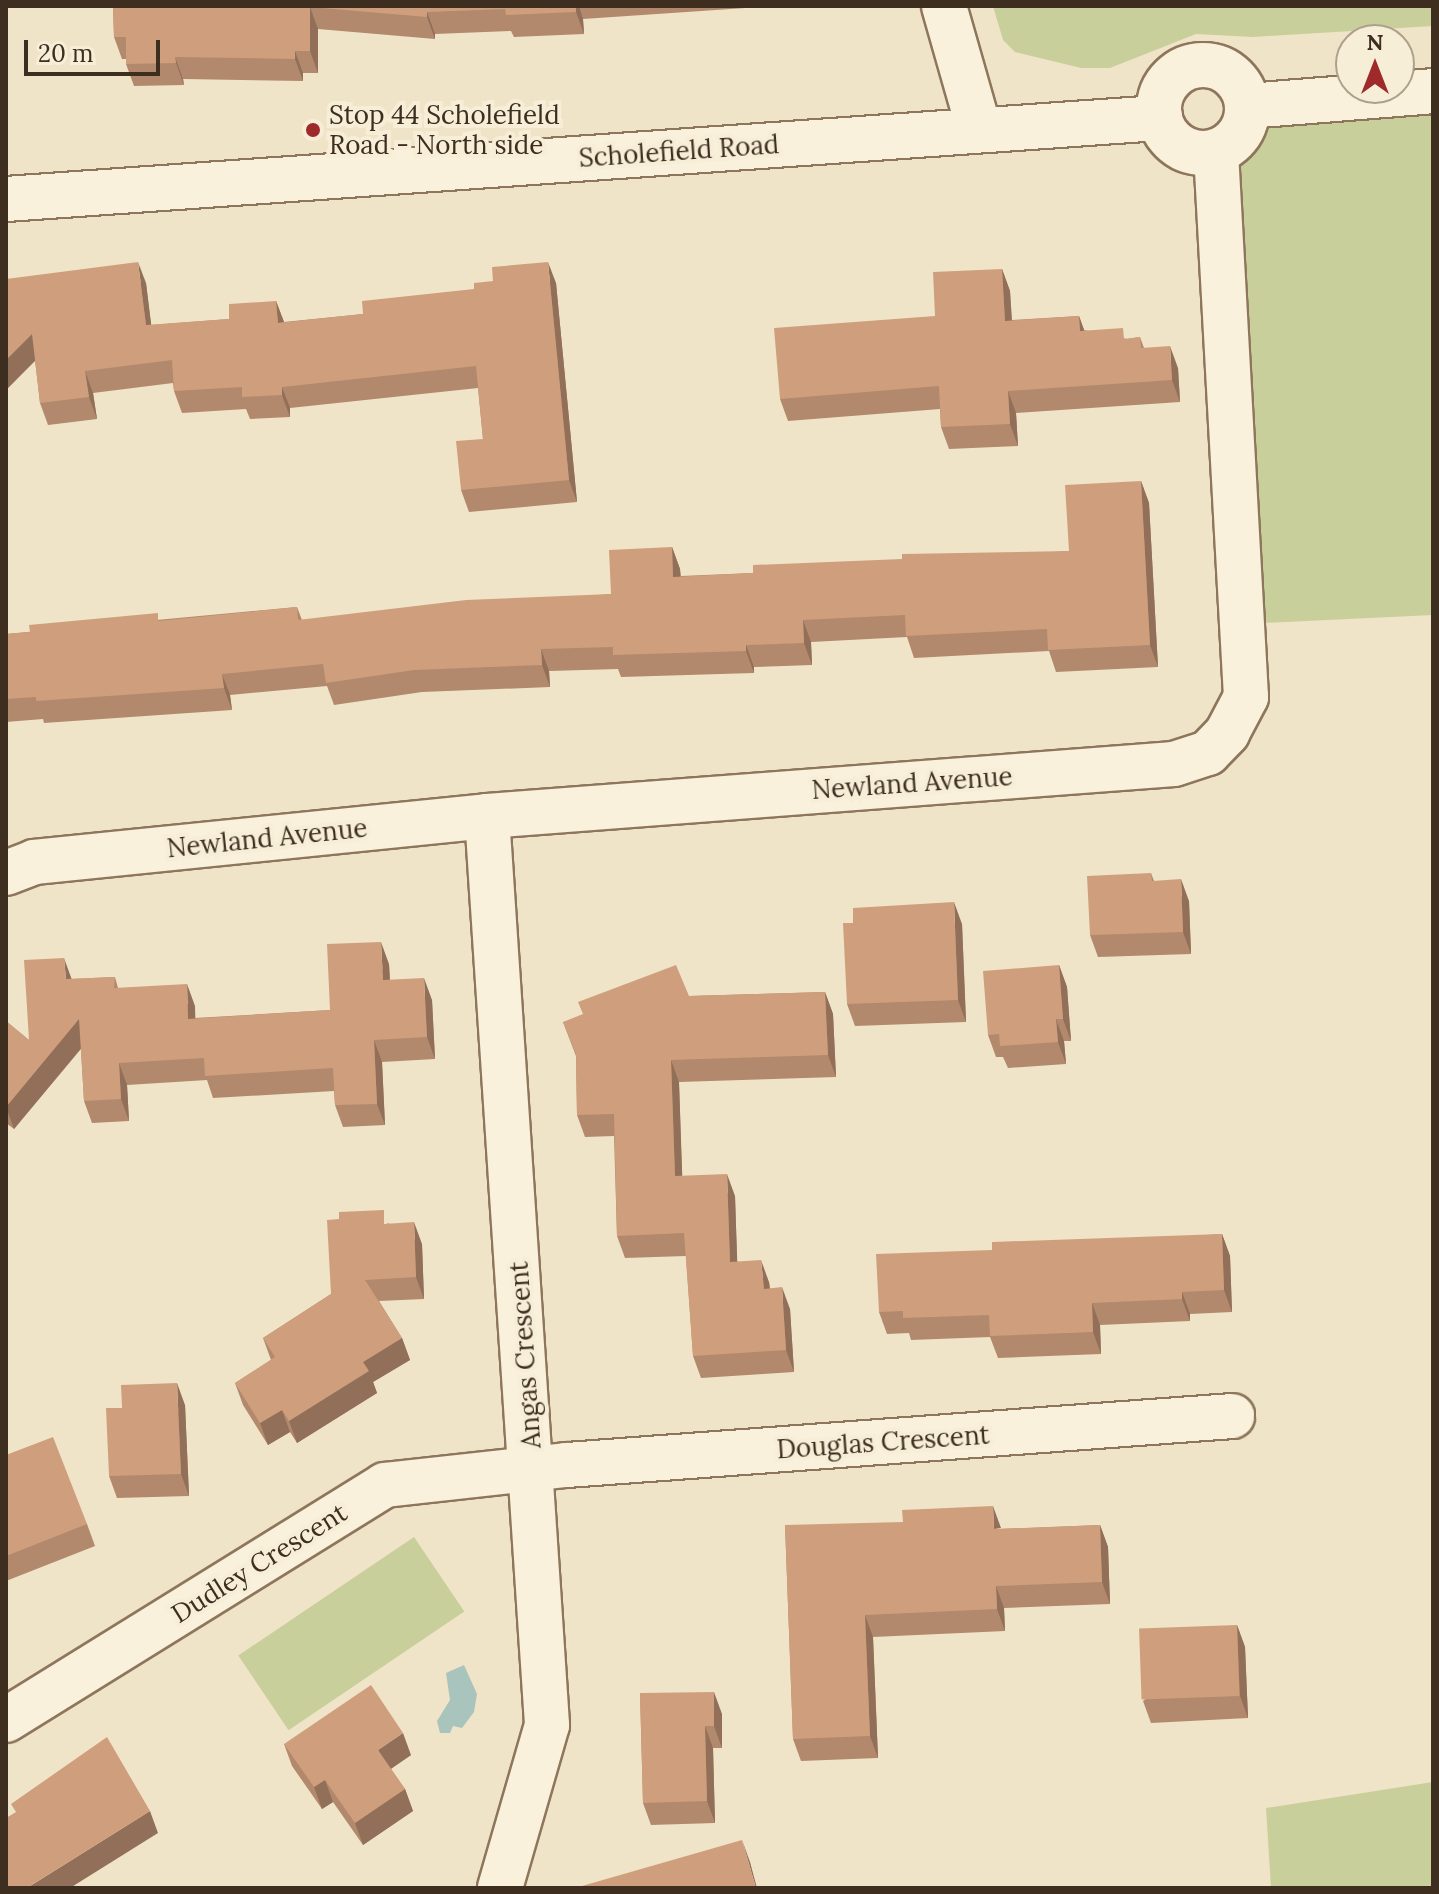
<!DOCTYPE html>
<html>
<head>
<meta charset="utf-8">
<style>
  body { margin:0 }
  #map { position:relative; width:1439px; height:1894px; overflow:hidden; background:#f0e4c8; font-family:Lora,serif }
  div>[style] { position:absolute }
  .green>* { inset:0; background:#c9cf9b; transform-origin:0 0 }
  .water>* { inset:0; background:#a9c4bc }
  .roads { filter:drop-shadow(2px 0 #8d765c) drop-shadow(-2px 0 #8d765c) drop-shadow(0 2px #8d765c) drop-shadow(0 -2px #8d765c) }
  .minor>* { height:44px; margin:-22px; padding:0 22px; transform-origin:22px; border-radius:22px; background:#faf1dc }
  .tertiary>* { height:44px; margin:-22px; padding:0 22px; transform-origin:22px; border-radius:22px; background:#faf1dc }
  .tertiary>.ring { margin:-22px; padding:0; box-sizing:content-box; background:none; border:44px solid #faf1dc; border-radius:50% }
  .wall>* { inset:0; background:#b2896c }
  .shaded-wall>* { inset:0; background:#916f58 }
  .building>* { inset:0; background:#cf9f7d; transform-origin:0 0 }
  .dots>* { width:22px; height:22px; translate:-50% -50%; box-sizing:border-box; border:4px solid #f7eed8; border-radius:50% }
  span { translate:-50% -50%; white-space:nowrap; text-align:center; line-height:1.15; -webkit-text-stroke:8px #f7eed8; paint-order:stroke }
  .poi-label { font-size:26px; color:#3d2e20 }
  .left { translate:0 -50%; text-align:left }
  .street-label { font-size:26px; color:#3d2e20 }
  .frame { position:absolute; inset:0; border:8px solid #3d2e20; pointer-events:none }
  .north { position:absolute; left:1335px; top:24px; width:80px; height:80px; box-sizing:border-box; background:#f7eed8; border:2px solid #ada18e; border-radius:50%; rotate:0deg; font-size:22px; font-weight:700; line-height:32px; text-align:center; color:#3d2e20 }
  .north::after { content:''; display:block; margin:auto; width:28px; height:36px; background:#9e2a2b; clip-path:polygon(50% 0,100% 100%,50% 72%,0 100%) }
  .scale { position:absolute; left:24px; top:40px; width:136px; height:36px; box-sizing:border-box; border:4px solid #3d2e20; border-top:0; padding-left:10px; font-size:24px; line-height:28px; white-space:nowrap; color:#3d2e20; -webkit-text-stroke:6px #f7eed8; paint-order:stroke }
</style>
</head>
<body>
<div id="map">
  <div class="green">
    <div style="clip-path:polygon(993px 6px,1433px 6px,1433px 26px,1253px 37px,1196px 34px,1110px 68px,1081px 68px,1015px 52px,1003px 40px)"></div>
    <div style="clip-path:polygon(1433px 107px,1433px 615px,1262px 623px,1232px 157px,1251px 138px,1258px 119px)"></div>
    <div style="left:414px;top:1537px;width:90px;height:212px;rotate:56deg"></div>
    <div style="clip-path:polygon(1433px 1782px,1433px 1888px,1271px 1888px,1266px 1808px)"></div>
  </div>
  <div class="water">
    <div style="clip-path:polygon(464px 1665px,477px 1694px,474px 1712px,462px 1728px,453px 1726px,450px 1733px,440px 1733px,437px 1721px,450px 1700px,446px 1673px)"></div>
  </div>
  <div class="roads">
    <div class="minor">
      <div style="left:944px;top:6px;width:128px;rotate:74.1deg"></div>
      <div style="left:487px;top:816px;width:911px;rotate:86.22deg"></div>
      <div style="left:547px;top:1725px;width:170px;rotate:106.1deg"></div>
      <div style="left:6px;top:873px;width:30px;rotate:-21deg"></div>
      <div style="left:34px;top:862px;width:455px;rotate:-5.8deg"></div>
      <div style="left:487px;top:816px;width:689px;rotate:-4.33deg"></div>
      <div style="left:1174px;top:764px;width:36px;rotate:-18deg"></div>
      <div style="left:1208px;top:753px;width:28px;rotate:-46deg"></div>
      <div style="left:1227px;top:733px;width:41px;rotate:-62.2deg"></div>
      <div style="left:1246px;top:697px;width:546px;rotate:-93.15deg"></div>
      <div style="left:6px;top:1720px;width:446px;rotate:-31.8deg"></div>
      <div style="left:385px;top:1485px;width:183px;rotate:-6.3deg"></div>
      <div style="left:567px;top:1465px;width:667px;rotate:-4.21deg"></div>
    </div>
    <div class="tertiary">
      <div class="ring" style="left:1159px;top:65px;width:44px;height:44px"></div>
      <div style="left:1248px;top:106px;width:186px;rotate:-4.6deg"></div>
      <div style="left:6px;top:199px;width:1157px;rotate:-4.02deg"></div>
    </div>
  </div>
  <div class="wall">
    <div style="clip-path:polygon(113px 6px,774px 6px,583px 19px,584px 34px,514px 37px,511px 31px,435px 34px,435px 39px,318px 29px,318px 73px,303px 73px,303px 81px,183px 79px,184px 85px,134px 86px,126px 64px,126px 59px,122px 59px,114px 37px)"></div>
    <div style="clip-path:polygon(1002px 269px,1010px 291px,1012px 320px,1079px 316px,1084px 330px,1127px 339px,1140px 337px,1144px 348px,1178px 368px,1180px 402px,1016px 413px,1018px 446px,949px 449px,941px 427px,940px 409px,788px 421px,780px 399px,935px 316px)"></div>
    <div style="clip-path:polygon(6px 279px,146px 283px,151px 325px,229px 319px,276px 301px,284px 322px,363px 314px,556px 283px,577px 502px,469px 512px,461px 490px,483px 439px,478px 388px,290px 408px,290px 417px,250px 419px,246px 409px,182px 413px,174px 391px,173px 383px,93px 393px,97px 419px,48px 425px,40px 403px,35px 360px,6px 390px)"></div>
    <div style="clip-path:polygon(1141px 481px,1149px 503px,1158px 667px,1056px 672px,1049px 651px,914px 658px,907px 637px,811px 642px,812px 665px,754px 667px,754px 673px,621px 677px,618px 669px,549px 671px,550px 687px,422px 692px,334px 705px,327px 686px,230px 695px,232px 710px,44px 723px,43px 719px,6px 722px,6px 634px,297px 607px,302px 620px,611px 594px,672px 547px,680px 569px,681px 576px,753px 573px,1069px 551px)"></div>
    <div style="clip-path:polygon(1151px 873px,1154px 881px,1189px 901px,1191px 954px,1098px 957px,1090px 935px)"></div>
    <div style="clip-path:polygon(962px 924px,966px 1022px,855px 1026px,847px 1004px)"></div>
    <div style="clip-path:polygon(389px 964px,390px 980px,432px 1000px,435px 1059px,382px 1062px,385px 1125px,343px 1127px,335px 1105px,334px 1091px,213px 1098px,207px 1080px,127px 1085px,129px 1121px,92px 1123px,84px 1101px,81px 1049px,14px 1129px,6px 1123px,6px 1021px,29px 1040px,72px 979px,115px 977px,118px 988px,195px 1006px,195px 1018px,330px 1010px)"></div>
    <div style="clip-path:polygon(1059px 965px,1067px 987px,1071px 1041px,1064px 1041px,1066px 1064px,1008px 1068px,1003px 1057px,996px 1057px,988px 1035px)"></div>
    <div style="clip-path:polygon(825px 992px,833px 1014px,836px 1077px,679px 1082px,682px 1176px,735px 1196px,737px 1261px,769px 1282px,770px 1288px,790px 1309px,794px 1372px,701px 1378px,693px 1356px,686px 1256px,625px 1258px,617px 1236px,614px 1136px,585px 1137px,577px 1115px,576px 1056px,563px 1022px,689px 996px)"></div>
    <div style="clip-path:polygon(388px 1223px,422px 1244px,424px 1299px,379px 1301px,402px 1338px,410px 1360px,373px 1382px,377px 1393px,297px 1443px,290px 1432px,268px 1445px,243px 1405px,235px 1383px,271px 1360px,263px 1338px,331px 1294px)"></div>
    <div style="clip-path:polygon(1222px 1234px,1230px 1256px,1232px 1312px,1190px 1314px,1190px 1321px,1100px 1325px,1101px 1354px,998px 1358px,990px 1337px,911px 1340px,909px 1333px,887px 1334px,879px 1312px,992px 1250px)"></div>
    <div style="clip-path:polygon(185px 1405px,189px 1496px,117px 1498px,109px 1476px)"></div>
    <div style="clip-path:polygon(6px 1455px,87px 1524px,95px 1546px,6px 1581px)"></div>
    <div style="clip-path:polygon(785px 1525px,1001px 1529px,1100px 1525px,1108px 1547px,1110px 1604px,1004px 1608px,1005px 1631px,873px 1637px,878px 1758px,801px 1761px,793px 1739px)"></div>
    <div style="clip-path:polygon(1237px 1625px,1245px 1647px,1248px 1718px,1151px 1723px,1143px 1701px)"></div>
    <div style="clip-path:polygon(640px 1693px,722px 1714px,722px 1748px,713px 1748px,715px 1823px,651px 1825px,643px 1803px)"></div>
    <div style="clip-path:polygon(284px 1744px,411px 1755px,391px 1769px,405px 1789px,413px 1811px,363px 1845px,333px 1802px,322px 1809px,292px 1766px)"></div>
  </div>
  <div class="shaded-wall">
    <div style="clip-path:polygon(576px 6px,579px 6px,583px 19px,584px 34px,576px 12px)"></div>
    <div style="clip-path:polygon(310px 7px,318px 29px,318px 73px,310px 51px)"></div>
    <div style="clip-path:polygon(427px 12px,435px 34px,435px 39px,427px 17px)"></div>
    <div style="clip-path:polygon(295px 51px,303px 73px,303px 81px,295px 59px)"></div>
    <div style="clip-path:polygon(175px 57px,183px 79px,184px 85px,176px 63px)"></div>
    <div style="clip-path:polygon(138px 262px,146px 283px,154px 347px,146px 325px)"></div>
    <div style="clip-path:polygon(548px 262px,556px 283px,577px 502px,569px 480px)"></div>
    <div style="clip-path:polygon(1002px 269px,1010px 291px,1013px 343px,1005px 321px)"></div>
    <div style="clip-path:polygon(276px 301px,284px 322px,278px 323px)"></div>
    <div style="clip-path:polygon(1079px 316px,1087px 338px,1080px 331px)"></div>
    <div style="clip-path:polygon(32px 334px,40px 356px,6px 390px,6px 360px)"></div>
    <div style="clip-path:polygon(1170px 346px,1178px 368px,1180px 402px,1172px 380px)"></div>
    <div style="clip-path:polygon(85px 371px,93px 393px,97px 419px,89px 397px)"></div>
    <div style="clip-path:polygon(282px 387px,290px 408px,290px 417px,282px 395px)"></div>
    <div style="clip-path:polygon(1008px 391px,1016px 413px,1018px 446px,1010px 424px)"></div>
    <div style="clip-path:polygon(1141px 481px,1149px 503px,1158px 667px,1150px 645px)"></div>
    <div style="clip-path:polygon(672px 547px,680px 569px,681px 599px,673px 577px)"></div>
    <div style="clip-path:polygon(803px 620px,811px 642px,812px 665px,804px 643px)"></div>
    <div style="clip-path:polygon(746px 645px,754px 667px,754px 673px,746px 651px)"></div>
    <div style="clip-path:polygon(541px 649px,549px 671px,550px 687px,542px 665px)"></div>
    <div style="clip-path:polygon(222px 674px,230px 695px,232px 710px,224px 688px)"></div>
    <div style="clip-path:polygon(1181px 879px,1189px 901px,1191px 954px,1183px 932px)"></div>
    <div style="clip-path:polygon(954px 902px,962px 924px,966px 1022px,958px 1000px)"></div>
    <div style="clip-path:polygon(381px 942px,389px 964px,391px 1002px,383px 980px)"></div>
    <div style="clip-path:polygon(64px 958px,72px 980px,66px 979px)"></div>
    <div style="clip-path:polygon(1059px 965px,1067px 987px,1071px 1041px,1063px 1019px)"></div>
    <div style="clip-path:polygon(424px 978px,432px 1000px,435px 1059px,427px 1037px)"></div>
    <div style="clip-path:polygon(187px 984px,195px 1006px,196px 1041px,188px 1019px)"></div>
    <div style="clip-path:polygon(825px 992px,833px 1014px,836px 1077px,828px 1055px)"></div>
    <div style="clip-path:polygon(79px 1019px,87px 1041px,14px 1129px,6px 1107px)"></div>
    <div style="clip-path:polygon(1056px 1019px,1064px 1041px,1066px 1064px,1058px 1042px)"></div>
    <div style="clip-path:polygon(374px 1040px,382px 1062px,385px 1125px,377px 1104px)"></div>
    <div style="clip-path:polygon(671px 1060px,679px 1082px,683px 1198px,675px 1176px)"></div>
    <div style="clip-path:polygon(119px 1063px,127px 1085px,129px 1121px,121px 1099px)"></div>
    <div style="clip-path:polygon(727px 1174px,735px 1196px,738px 1284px,730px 1262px)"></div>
    <div style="clip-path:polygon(414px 1222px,422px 1244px,424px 1299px,416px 1277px)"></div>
    <div style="clip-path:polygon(1222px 1234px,1230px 1256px,1232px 1312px,1224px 1290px)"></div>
    <div style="clip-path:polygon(761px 1260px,769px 1282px,772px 1311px,764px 1289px)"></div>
    <div style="clip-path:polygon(782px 1287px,790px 1309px,794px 1372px,786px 1350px)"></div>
    <div style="clip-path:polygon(1182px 1292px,1190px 1314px,1190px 1321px,1182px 1299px)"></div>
    <div style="clip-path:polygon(1092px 1303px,1100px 1325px,1101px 1354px,1093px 1332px)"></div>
    <div style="clip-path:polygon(402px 1338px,410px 1360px,373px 1382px,377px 1393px,297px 1443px,289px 1421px,363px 1362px)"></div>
    <div style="clip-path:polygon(177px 1383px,185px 1405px,189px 1496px,181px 1474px)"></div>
    <div style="clip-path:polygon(282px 1410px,290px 1432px,268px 1445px,260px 1423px)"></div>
    <div style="clip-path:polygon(993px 1506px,1001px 1528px,994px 1529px)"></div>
    <div style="clip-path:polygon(1100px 1525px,1108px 1547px,1110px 1604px,1102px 1582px)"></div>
    <div style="clip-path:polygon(996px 1586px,1004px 1608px,1005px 1631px,997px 1609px)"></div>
    <div style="clip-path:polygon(865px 1615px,873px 1637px,878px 1758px,870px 1736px)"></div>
    <div style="clip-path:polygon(1237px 1625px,1245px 1647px,1248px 1718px,1240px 1696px)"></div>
    <div style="clip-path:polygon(714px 1692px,722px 1714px,722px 1748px,714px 1726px)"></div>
    <div style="clip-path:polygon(705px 1726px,713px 1748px,715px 1823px,707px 1801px)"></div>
    <div style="clip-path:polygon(403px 1733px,411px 1755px,386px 1772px,378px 1750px)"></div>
    <div style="clip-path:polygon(325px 1780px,333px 1802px,322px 1809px,314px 1787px)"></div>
    <div style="clip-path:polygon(405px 1789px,413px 1811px,363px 1845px,355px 1823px)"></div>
    <div style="clip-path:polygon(150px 1811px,158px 1833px,70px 1888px,27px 1888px)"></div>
    <div style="clip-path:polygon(742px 1840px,750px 1862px,757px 1888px,756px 1888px)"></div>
  </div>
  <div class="building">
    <div style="clip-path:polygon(113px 6px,576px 6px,576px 12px,506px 15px,505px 9px,427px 12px,427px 17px,310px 7px,310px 51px,295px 51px,295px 59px,175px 57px,176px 63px,126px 64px,126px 37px,114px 37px)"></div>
    <div style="clip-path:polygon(138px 262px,146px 325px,229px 319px,229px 304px,276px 301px,278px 323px,363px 314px,362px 301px,474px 289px,474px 283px,493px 281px,492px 267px,548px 262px,569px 480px,461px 490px,456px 441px,483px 439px,476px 366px,282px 387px,282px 395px,242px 397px,242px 387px,174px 391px,172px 360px,85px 371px,89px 397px,40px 403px,32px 334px,6px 360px,6px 279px)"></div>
    <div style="clip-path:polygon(1002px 269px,1005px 321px,1079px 316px,1080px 331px,1123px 328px,1124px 339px,1140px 337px,1141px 348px,1170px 346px,1172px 380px,1008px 391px,1010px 424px,941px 427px,939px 386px,780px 399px,774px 328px,935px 316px,933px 272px)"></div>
    <div style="clip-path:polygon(1141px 481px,1150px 645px,1048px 650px,1047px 629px,906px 636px,905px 615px,803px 620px,804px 643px,746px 645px,746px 651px,613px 655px,613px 647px,541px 649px,542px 665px,414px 670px,326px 683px,323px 664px,222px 674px,224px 688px,36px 701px,36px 697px,6px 699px,6px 634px,30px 632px,29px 625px,158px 613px,158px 621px,297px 607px,298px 620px,466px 600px,611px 594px,609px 550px,672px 547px,673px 577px,753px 573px,753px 565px,902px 559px,902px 554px,1069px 551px,1065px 485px)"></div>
    <div style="clip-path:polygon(1151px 873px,1152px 881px,1181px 879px,1183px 932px,1090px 935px,1087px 876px)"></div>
    <div style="clip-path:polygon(954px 902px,958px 1000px,847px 1004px,843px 923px,853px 923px,853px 908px)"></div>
    <div style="clip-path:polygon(381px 942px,383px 980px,424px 978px,427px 1037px,374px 1040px,377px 1104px,335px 1105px,333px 1068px,205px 1076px,204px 1058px,119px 1063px,121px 1099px,84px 1101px,79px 1019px,6px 1107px,6px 1021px,29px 1040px,24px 960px,64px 958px,66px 979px,115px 977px,114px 988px,187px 984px,188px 1019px,330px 1010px,327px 944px)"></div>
    <div style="clip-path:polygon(676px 965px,689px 996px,825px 992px,828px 1055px,671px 1060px,675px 1176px,727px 1174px,730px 1262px,761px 1260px,764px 1289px,782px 1287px,786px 1350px,693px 1356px,684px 1233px,617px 1236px,614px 1114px,577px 1115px,576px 1054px,563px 1022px,583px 1014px,578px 1002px)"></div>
    <div style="clip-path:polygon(1059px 965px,1063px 1019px,1056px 1019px,1058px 1042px,1000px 1046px,999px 1034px,988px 1035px,983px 971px)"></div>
    <div style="clip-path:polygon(384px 1210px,384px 1224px,414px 1222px,416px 1277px,365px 1280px,402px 1338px,363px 1362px,369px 1371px,289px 1421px,282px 1410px,260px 1423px,235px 1383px,275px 1357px,263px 1338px,331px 1294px,327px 1220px,339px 1219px,339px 1212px)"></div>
    <div style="clip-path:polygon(1222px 1234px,1224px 1290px,1182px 1292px,1182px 1299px,1092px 1303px,1093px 1332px,990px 1336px,989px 1315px,903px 1318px,903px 1311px,879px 1312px,876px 1254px,992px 1250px,992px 1242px)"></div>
    <div style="clip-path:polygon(177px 1383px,181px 1474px,109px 1476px,106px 1408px,122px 1408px,121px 1385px)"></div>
    <div style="clip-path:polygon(53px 1437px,87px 1524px,6px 1556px,6px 1455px)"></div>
    <div style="clip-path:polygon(993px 1506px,994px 1529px,1100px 1525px,1102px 1582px,996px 1586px,997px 1609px,865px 1615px,870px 1736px,793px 1739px,785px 1525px,903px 1522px,902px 1510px)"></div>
    <div style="left:1237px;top:1625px;width:71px;height:98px;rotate:88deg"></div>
    <div style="clip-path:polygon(371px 1685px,403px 1733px,378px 1750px,405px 1789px,355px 1823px,325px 1780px,314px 1787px,284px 1744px)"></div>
    <div style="clip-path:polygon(714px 1692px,714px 1726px,705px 1726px,707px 1801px,643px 1803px,640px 1693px)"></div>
    <div style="clip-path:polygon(107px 1737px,150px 1811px,27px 1888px,6px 1888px,6px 1818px,16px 1812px,11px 1804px)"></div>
    <div style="clip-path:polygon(742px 1840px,756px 1888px,575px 1888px)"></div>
  </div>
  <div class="dots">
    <div style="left:313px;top:130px;background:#9e2a2b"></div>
  </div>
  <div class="poi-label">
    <span class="left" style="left:329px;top:130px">Stop 44 Scholefield<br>Road - North side</span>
  </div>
  <div class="street-label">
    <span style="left:679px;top:151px;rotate:-4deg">Scholefield Road</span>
    <span style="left:912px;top:783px;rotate:-4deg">Newland Avenue</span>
    <span style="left:267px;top:838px;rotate:-6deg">Newland Avenue</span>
    <span style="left:525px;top:1355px;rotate:-94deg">Angas Crescent</span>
    <span style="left:883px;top:1442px;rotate:-4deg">Douglas Crescent</span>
    <span style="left:259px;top:1563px;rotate:-32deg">Dudley Crescent</span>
  </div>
  <div class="frame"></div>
  <div class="north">N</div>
  <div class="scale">20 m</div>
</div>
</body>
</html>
